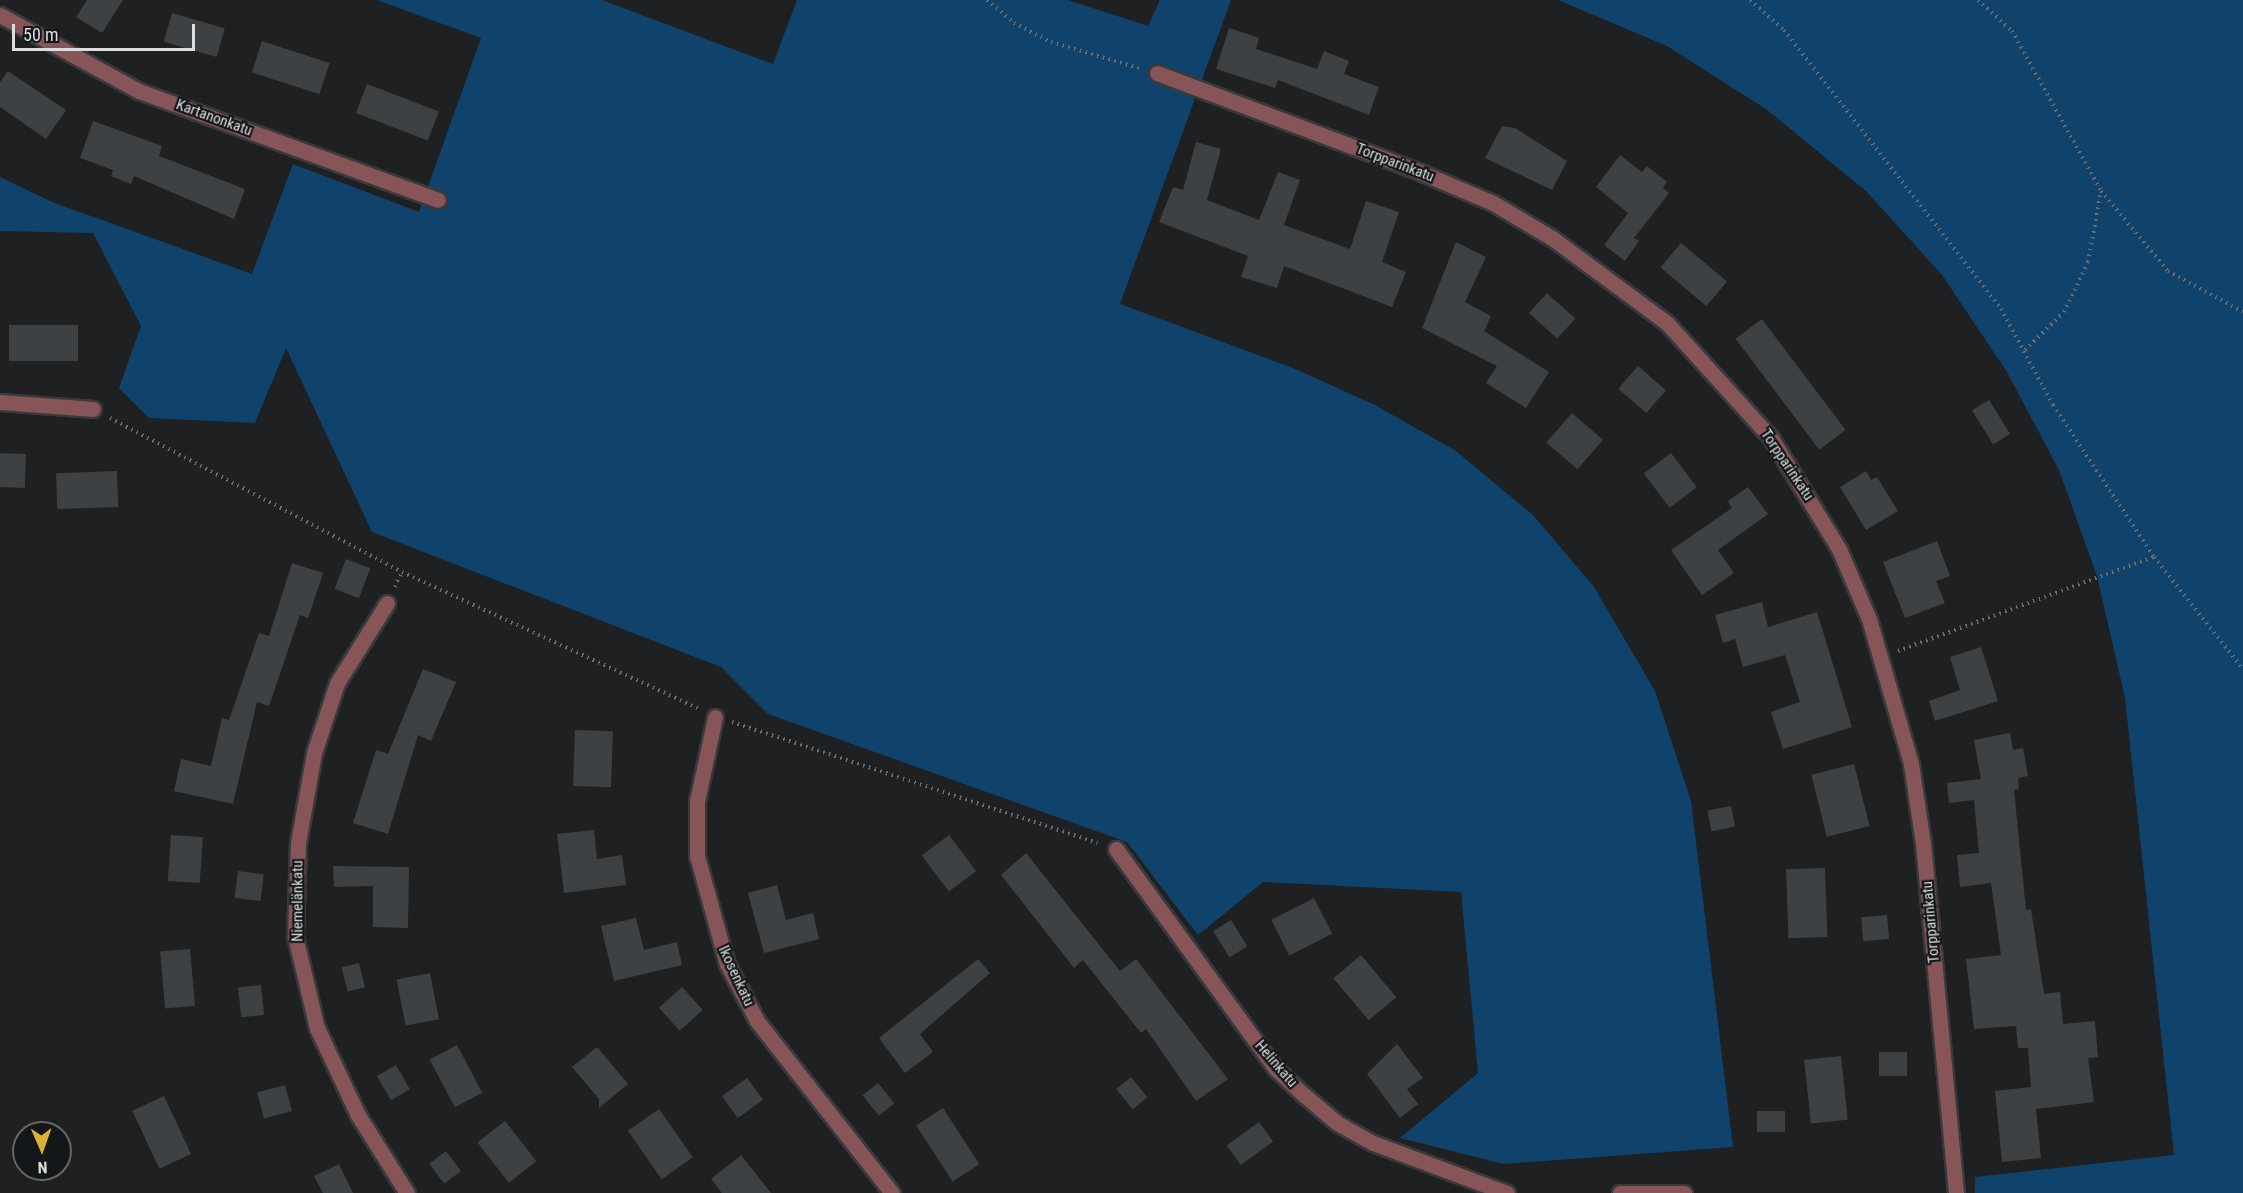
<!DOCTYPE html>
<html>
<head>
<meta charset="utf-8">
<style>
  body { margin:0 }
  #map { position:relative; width:2243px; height:1193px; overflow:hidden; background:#1e2022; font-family:"Roboto Condensed",sans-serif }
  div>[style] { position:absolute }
  .green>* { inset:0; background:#10436c }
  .building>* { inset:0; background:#3e4143; transform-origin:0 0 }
  .path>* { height:4px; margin-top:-2px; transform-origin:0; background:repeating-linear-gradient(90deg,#6c6e70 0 1.5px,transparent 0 6px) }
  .roads { filter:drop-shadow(2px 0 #383a3c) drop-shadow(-2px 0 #383a3c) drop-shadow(0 2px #383a3c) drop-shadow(0 -2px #383a3c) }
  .minor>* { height:15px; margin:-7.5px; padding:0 7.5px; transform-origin:7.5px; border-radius:7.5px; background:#875457 }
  span { translate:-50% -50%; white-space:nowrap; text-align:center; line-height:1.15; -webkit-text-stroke:4.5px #141719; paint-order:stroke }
  .street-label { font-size:15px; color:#dbdddf }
  .north { position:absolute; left:12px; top:1121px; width:60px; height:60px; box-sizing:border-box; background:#141719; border:2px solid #646668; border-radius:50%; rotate:178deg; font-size:16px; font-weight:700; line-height:24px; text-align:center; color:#dbdddf }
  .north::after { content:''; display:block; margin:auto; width:21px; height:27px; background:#ddb133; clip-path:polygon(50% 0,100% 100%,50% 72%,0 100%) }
  .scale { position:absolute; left:12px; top:24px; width:183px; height:27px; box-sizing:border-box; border:3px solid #dbdddf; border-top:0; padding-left:8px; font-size:18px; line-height:21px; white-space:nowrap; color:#dbdddf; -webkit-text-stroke:4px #141719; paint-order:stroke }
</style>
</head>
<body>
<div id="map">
  <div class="green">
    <div style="clip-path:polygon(377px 0,602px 0,773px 64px,797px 0,1068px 0,1148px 26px,1160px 0,1231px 0,1120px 304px,1293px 368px,1375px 405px,1456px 451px,1533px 515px,1594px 587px,1655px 691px,1691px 801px,1733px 1147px,1504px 1164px,1400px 1138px,1478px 1073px,1461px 892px,1263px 882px,1198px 935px,1127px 842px,768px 714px,721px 667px,372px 532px,286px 348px,255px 423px,149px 418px,119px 388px,141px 326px,93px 233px,0 231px,0 177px,52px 202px,252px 274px,293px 164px,419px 212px,481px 38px)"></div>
    <div style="clip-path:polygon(1558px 0,2243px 0,2243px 1193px,1975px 1193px,1975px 1177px,2174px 1155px,2125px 698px,2097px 576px,2059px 470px,2007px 372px,1942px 275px,1866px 191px,1766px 109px,1667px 46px)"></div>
  </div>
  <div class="building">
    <div style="clip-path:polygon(87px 0,123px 0,102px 33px,76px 17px)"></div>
    <div style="left:172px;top:13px;width:55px;height:30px;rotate:16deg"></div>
    <div style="clip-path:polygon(1229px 28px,1259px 38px,1256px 49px,1317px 69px,1324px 51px,1349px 61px,1344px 74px,1379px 87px,1369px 115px,1278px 80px,1275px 88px,1216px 69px)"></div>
    <div style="left:262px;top:41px;width:71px;height:33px;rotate:18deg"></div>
    <div style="clip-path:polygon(8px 71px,66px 110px,46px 139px,0 107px,0 82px)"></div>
    <div style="left:367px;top:84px;width:77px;height:31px;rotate:21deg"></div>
    <div style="clip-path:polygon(93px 121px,162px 146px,159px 156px,245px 189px,234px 219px,134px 176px,131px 184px,111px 176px,113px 170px,80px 158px)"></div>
    <div style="clip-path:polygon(1502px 126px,1515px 128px,1567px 161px,1552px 190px,1485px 158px)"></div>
    <div style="clip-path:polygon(1196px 142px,1221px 149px,1207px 200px,1259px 220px,1278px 172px,1300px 180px,1284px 225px,1350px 249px,1366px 201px,1399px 212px,1382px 262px,1406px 272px,1392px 307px,1284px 266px,1277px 288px,1241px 277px,1248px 256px,1159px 222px,1173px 187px,1183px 190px)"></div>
    <div style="clip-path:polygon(1620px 155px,1642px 172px,1647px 166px,1667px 182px,1663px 188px,1669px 193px,1634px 238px,1639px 241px,1625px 261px,1604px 245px,1628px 213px,1596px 187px)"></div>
    <div style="clip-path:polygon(1456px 242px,1486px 257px,1465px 302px,1491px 316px,1484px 331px,1549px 372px,1526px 408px,1486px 383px,1497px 366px,1422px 328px)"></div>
    <div style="left:1681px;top:243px;width:60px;height:32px;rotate:40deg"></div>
    <div style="left:1547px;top:293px;width:38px;height:27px;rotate:42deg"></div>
    <div style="left:1762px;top:319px;width:139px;height:33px;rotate:53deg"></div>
    <div style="left:78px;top:325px;width:36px;height:69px;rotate:90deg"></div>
    <div style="left:1638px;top:366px;width:37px;height:30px;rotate:41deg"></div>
    <div style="left:1989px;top:400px;width:40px;height:20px;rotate:58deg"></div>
    <div style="left:1572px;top:413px;width:41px;height:39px;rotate:41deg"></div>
    <div style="left:0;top:453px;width:26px;height:34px;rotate:2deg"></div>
    <div style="left:1671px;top:453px;width:43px;height:34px;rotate:53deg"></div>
    <div style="left:117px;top:471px;width:36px;height:61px;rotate:88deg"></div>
    <div style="clip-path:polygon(1866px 471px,1871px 480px,1877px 477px,1898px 511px,1866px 530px,1840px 487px)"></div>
    <div style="clip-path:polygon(1748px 487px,1768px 514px,1718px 550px,1734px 573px,1702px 595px,1671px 550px,1732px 508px,1728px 501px)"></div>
    <div style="clip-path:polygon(1937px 541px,1950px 576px,1936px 581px,1945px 603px,1905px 618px,1883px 562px)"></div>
    <div style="left:346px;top:559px;width:26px;height:32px;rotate:21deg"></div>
    <div style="clip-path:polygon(292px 563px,323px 573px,308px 618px,300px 615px,269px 706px,257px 702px,233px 804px,174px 791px,181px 759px,211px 766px,222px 718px,229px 720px,259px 633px,269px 636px)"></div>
    <div style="clip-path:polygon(1762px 602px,1768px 627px,1817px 612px,1852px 727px,1783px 749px,1771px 712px,1800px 702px,1785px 655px,1743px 667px,1735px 639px,1723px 643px,1715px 615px)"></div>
    <div style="clip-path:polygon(1981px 647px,1998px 701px,1935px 721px,1929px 701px,1960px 690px,1950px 657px)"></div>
    <div style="clip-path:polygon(423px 669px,456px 682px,431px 741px,418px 735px,388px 834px,353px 823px,376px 750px,388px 754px)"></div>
    <div style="left:575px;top:730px;width:38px;height:56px;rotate:2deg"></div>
    <div style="clip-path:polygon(2010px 733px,2013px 750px,2023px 748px,2028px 776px,2018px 778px,2019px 789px,2014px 790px,2026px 910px,2031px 909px,2044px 994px,2060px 992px,2063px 1024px,2095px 1021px,2098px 1057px,2088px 1058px,2094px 1102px,2036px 1109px,2041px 1158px,2002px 1162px,1995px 1091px,2031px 1087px,2028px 1048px,2018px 1048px,2016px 1026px,1974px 1029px,1966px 959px,2001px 955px,1991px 883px,1960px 887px,1957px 855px,1979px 853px,1974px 800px,1949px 803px,1947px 783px,1981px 779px,1974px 740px)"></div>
    <div style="left:1854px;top:764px;width:64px;height:44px;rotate:76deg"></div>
    <div style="left:1731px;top:806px;width:21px;height:24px;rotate:79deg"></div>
    <div style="clip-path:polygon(594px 830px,597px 859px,622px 855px,626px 885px,564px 893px,557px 834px)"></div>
    <div style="left:171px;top:835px;width:32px;height:46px;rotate:4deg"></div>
    <div style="left:949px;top:835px;width:45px;height:34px;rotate:53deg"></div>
    <div style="clip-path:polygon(1026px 853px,1120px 971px,1136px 959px,1228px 1079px,1196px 1101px,1146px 1029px,1141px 1033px,1083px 960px,1074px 968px,1001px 875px)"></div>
    <div style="clip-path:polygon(333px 866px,409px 867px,408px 928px,373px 927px,373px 886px,334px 887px)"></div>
    <div style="left:1825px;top:868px;width:69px;height:39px;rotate:88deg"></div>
    <div style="left:238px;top:871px;width:26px;height:27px;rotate:7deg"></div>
    <div style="clip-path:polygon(777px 885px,786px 920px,813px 913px,819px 939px,764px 953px,748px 893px)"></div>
    <div style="left:1314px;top:898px;width:40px;height:48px;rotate:63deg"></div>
    <div style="left:1887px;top:915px;width:24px;height:26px;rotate:85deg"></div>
    <div style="clip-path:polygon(636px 918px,644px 950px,677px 942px,682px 965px,614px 981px,601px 926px)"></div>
    <div style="left:1231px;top:920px;width:31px;height:21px;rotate:58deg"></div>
    <div style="left:190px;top:949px;width:57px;height:30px;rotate:85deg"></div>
    <div style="left:1361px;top:955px;width:55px;height:36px;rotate:50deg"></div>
    <div style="clip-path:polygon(978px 959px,990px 973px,920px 1034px,933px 1052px,905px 1073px,879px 1038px)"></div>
    <div style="left:359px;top:963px;width:25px;height:18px;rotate:76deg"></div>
    <div style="left:430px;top:973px;width:47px;height:34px;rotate:79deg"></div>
    <div style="left:261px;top:985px;width:30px;height:23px;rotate:84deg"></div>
    <div style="left:682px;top:987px;width:31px;height:31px;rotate:48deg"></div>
    <div style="clip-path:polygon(1397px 1044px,1423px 1078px,1407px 1089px,1418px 1104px,1400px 1118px,1367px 1074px)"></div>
    <div style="left:457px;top:1045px;width:54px;height:31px;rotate:62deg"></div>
    <div style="clip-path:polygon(597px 1047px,628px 1084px,599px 1108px,599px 1099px,572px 1067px)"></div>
    <div style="left:1907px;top:1052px;width:24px;height:28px;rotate:90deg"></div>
    <div style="left:1841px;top:1056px;width:64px;height:37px;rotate:84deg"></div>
    <div style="left:396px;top:1065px;width:28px;height:22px;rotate:60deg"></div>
    <div style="left:1131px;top:1077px;width:26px;height:19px;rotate:51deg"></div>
    <div style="left:747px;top:1078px;width:27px;height:31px;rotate:54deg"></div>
    <div style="left:878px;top:1083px;width:26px;height:20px;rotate:51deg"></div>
    <div style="left:285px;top:1085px;width:27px;height:29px;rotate:75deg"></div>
    <div style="left:164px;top:1096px;width:64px;height:35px;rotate:65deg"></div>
    <div style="left:943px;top:1108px;width:67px;height:32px;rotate:57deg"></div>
    <div style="left:659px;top:1109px;width:59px;height:38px;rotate:55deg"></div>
    <div style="left:1785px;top:1111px;width:21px;height:28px;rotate:90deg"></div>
    <div style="left:505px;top:1121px;width:51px;height:35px;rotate:52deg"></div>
    <div style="left:1259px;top:1122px;width:24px;height:40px;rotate:54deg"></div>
    <div style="left:446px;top:1151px;width:25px;height:21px;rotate:53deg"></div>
    <div style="clip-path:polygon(741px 1155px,771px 1193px,722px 1193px,711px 1179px)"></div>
    <div style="clip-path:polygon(339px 1164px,353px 1193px,323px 1193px,314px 1176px)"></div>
  </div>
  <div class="path">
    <div style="left:987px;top:0;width:35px;rotate:40deg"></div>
    <div style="left:1014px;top:23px;width:42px;rotate:27.2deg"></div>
    <div style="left:1051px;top:42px;width:92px;rotate:16.5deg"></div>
    <div style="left:1750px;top:0;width:45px;rotate:41.4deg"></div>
    <div style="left:1784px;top:30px;width:353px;rotate:52.1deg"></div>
    <div style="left:2001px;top:309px;width:109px;rotate:61.6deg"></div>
    <div style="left:2053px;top:405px;width:182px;rotate:56.4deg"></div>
    <div style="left:2154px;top:557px;width:143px;rotate:51.5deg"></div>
    <div style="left:1978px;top:0;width:46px;rotate:42.4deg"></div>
    <div style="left:2012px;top:31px;width:183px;rotate:60.9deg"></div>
    <div style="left:2101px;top:191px;width:104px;rotate:50.1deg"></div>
    <div style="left:2168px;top:271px;width:85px;rotate:28.7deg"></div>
    <div style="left:2025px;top:350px;width:54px;rotate:-44.3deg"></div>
    <div style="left:2064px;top:312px;width:55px;rotate:-64.4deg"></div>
    <div style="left:2088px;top:262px;width:72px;rotate:-79.6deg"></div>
    <div style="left:110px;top:418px;width:330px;rotate:27.8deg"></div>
    <div style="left:402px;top:572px;width:328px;rotate:24.7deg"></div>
    <div style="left:395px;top:587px;width:17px;rotate:-65deg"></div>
    <div style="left:1898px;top:651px;width:273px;rotate:-20.2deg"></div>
    <div style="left:732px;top:722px;width:385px;rotate:18.3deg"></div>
  </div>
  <div class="roads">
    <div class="minor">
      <div style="left:0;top:15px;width:158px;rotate:28.7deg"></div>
      <div style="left:139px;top:91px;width:318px;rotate:20deg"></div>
      <div style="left:1157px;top:73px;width:281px;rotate:20.6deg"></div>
      <div style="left:1420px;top:172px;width:79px;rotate:23deg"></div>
      <div style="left:1493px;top:203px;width:69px;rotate:30.7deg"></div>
      <div style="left:1552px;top:238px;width:143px;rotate:36.5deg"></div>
      <div style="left:1667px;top:323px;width:155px;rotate:47.9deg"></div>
      <div style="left:1771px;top:438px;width:130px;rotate:58.5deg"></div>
      <div style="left:1839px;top:549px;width:76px;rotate:66.8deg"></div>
      <div style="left:1869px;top:619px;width:151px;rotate:73.8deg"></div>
      <div style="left:1911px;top:764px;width:80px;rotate:81.4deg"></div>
      <div style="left:1923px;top:843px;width:352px;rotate:84.6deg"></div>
      <div style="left:0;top:402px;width:93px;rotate:4.3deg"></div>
      <div style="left:387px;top:603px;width:94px;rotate:122deg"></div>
      <div style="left:337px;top:683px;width:74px;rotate:108.2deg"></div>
      <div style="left:314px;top:753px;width:91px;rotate:100.1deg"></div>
      <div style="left:298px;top:843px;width:93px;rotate:91.8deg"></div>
      <div style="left:295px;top:936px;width:95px;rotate:76.6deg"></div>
      <div style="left:317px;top:1028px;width:96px;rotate:64.8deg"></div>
      <div style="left:358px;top:1115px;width:92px;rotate:57.9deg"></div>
      <div style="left:715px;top:717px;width:86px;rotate:102.1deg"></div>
      <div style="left:697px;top:801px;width:55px;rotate:90deg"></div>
      <div style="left:697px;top:856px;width:112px;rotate:74.5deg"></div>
      <div style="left:727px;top:964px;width:64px;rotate:62.2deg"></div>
      <div style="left:757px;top:1021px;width:219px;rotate:51.9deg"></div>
      <div style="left:1116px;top:849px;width:272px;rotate:54deg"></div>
      <div style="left:1276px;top:1069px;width:38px;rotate:43deg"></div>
      <div style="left:1304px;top:1095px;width:43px;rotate:40.3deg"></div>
      <div style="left:1337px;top:1123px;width:41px;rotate:29.1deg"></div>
      <div style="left:1373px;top:1143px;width:143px;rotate:20.5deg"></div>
      <div style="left:1620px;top:1193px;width:64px"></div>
    </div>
  </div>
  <div class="street-label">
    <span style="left:214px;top:118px;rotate:20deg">Kartanonkatu</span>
    <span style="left:1395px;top:163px;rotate:21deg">Torpparinkatu</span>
    <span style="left:1787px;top:465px;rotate:56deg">Torpparinkatu</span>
    <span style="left:298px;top:901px;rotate:-90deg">Niemelänkatu</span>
    <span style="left:1931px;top:922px;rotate:-95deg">Torpparinkatu</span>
    <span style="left:736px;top:976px;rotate:65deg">Ikosenkatu</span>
    <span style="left:1276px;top:1064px;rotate:49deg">Helinkatu</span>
  </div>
  <div class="north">N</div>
  <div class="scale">50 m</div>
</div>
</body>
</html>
